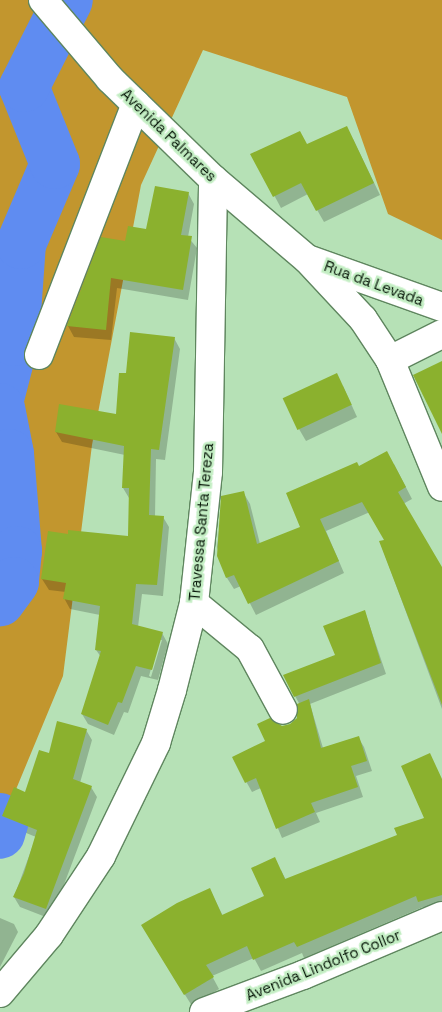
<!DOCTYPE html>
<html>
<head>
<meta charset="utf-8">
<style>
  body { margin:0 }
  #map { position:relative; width:442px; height:1012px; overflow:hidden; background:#b6e1b6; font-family:"Space Grotesk",sans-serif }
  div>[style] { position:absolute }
  .forest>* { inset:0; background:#c2962e }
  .shadow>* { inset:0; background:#0003 }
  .canal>* { height:29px; margin:-14.5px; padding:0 14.5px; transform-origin:14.5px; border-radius:14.5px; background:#5f8cf1 }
  .river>* { height:50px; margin:-25px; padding:0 25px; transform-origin:25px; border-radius:25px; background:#5f8cf1 }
  .building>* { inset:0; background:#8bb12e; transform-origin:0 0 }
  .roads { filter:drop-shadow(1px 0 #5f865f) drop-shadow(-1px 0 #5f865f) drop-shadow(0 1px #5f865f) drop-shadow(0 -1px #5f865f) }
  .minor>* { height:28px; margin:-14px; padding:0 14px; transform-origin:14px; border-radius:14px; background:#fff }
  .major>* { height:28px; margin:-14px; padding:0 14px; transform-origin:14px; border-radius:14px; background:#fff }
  span { translate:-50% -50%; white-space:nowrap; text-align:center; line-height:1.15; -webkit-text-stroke:5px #c3eec3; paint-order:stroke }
  .street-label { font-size:15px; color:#051406 }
</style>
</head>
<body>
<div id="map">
  <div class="forest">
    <div style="clip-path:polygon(0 0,442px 0,442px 240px,388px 214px,347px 97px,203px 50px,141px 185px,92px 445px,63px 676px,0 828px)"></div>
  </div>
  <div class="shadow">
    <div style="clip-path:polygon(353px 139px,380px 195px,324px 222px,308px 194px,281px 208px,252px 154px)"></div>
    <div style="clip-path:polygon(188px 193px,194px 204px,188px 237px,197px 248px,188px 300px,117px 288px,111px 340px,74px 337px,68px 326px,126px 243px,148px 230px)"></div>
    <div style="clip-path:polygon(evenodd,174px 338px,180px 349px,165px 460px,156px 459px,155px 517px,163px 517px,169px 527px,163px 596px,142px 594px,138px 627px,162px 633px,168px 644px,158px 680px,141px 676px,128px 713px,124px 712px,114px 735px,88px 724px,82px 714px,101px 657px,96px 650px,100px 615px,70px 609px,64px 598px,66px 592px,49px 590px,42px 579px,69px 535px,129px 538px,129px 498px,123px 488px,125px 455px,62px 442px,56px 432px,118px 415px,127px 375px,174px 338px,159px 640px,162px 640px,151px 677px,149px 676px,159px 640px)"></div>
    <div style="clip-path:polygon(343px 386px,357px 417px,306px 441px,299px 429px)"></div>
    <div style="clip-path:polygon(394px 464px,412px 499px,403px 504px,442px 570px,442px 709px,380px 542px,386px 540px,370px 512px,326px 531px,344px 573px,256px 615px,241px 586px,234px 589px,227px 578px,217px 547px,219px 530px,243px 492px,250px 504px,260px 544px,302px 527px,359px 467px)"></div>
    <div style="clip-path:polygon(365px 612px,386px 674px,310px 704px,323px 748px,358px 737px,364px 747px,372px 771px,356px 776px,363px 797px,316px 813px,320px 822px,282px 838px,261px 788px,252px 792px,233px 758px,267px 742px,282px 727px,291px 725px,298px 718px,300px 705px,284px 676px,336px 656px)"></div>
    <div style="clip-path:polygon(86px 730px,92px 740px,80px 783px,91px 787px,97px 797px,51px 919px,20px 907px,14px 897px,36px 837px,9px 826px,4px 816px,26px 794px,50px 754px)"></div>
    <div style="clip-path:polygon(442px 779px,442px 908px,426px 913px,423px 907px,304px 958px,302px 953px,261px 971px,254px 958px,212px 976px,219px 989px,192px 1006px,149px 937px,210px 890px,223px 916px,266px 897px,281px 870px,286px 880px,398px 836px,426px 819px)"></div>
    <div style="clip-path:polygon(0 918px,14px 924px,18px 932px,0 967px)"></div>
  </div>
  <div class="canal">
    <div style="left:0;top:520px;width:12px;rotate:9deg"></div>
  </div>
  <div class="river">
    <div style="left:0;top:395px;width:56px;rotate:-75.5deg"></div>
    <div style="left:14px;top:341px;width:97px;rotate:-85.9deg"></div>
    <div style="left:21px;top:244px;width:87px;rotate:-67deg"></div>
    <div style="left:55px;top:164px;width:83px;rotate:-111.9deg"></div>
    <div style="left:24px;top:87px;width:97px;rotate:-63.2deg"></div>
    <div style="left:0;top:408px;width:47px;rotate:78.9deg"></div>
    <div style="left:9px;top:454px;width:97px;rotate:85.3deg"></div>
    <div style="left:17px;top:551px;width:31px;rotate:96deg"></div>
    <div style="left:14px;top:582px;width:24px;rotate:126deg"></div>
    <div style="left:0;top:818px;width:6px;rotate:59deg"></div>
    <div style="left:3px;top:823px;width:11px;rotate:105deg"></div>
  </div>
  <div class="building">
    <div style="clip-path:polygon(347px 126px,374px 183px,316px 211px,301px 183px,273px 197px,250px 154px,300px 131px,307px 144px)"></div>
    <div style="clip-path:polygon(155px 186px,189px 192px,181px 235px,192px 236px,183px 290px,111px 278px,106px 330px,67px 326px,101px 237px,125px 241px,128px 226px,146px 229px)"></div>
    <div style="clip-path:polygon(130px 332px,175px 337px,159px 450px,151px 449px,149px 515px,164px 516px,157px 585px,136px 584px,132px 624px,163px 632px,152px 670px,136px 666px,122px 703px,118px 702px,108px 725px,81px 714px,101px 651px,95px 650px,100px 606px,63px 599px,66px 583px,41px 579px,48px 531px,68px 534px,68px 530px,128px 536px,129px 488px,122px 488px,124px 446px,55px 432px,59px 404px,116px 414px,119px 373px,126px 373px)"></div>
    <div style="clip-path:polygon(442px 361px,442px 434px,413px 375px)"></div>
    <div style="left:337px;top:373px;width:35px;height:60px;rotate:65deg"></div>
    <div style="clip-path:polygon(387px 451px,406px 487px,398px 492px,442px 567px,442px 705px,379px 541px,384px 540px,362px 502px,320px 519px,339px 561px,248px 604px,234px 575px,226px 578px,217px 556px,221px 496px,244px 491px,257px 544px,300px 527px,286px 493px,357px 462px,359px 466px)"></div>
    <div style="clip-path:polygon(365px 610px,381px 663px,294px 697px,283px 675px,335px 655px,323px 626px)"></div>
    <div style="clip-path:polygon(309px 699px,321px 748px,359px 736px,367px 761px,351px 766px,358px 787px,311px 803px,315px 812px,276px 829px,256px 778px,245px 783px,232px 757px,265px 741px,257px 724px,270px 718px,282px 726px,290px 724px,297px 718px,297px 704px)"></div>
    <div style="clip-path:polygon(57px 721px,87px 729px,73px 779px,92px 786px,46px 909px,13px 897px,24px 873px,37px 830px,2px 816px,14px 787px,25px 792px,39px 750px,49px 753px)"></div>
    <div style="clip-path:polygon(430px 753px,442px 779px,442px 895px,418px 902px,416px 896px,297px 947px,294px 942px,253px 960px,247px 946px,206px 965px,214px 977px,184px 995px,141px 925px,177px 903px,210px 888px,222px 915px,264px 896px,251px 868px,275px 857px,285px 879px,397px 835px,394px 828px,424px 818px,401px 766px)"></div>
  </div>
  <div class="roads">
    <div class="minor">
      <div style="left:39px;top:355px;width:269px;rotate:-68.9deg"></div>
      <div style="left:194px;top:603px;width:72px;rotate:39.4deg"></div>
      <div style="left:250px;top:649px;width:69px;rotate:61.6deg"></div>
      <div style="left:0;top:993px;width:76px;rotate:-49.8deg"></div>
      <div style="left:49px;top:935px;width:95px;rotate:-56.6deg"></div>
      <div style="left:101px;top:856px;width:126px;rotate:-64deg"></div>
      <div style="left:156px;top:743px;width:55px;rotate:-73.2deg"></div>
      <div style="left:172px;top:690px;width:90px;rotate:-75.8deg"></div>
      <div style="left:194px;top:603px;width:132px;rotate:-83.9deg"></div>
      <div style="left:208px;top:472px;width:293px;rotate:-89deg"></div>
    </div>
    <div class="major">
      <div style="left:43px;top:0;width:104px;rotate:49.7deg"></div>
      <div style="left:110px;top:79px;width:144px;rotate:44.2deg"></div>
      <div style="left:213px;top:179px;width:123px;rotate:40.4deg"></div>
      <div style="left:307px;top:259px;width:82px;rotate:47deg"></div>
      <div style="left:363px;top:319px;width:49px;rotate:56.6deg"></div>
      <div style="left:390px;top:360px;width:137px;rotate:67.7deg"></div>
      <div style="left:310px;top:260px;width:140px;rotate:19.6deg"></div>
      <div style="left:390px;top:360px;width:58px;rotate:-26.6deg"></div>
      <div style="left:204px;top:1012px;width:106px;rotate:-20.5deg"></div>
      <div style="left:303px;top:975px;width:151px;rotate:-23deg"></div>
    </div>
  </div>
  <div class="street-label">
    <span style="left:169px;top:135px;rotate:44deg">Avenida Palmares</span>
    <span style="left:374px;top:283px;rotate:20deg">Rua da Levada</span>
    <span style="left:201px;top:522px;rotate:-85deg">Travessa Santa Tereza</span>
    <span style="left:323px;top:965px;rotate:-22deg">Avenida Lindolfo Collor</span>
  </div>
</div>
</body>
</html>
